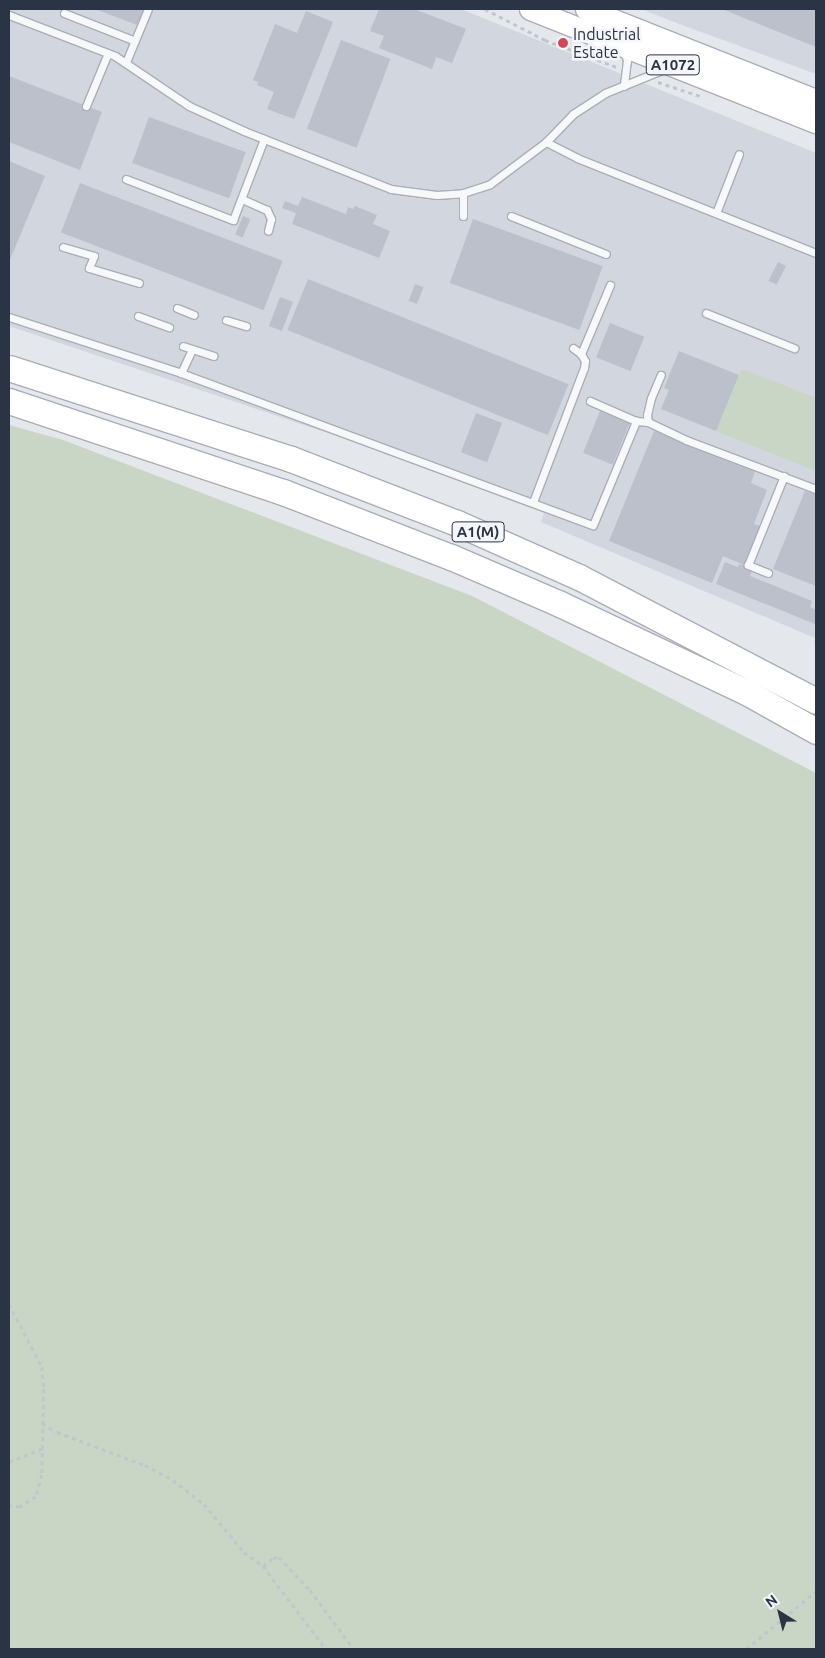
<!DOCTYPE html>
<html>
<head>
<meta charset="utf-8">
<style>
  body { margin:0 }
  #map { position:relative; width:825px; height:1658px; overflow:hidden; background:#e4e7ec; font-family:Ubuntu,sans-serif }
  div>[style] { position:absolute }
  .built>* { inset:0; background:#d2d6de }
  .green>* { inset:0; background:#c9d6c5 }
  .building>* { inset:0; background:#bbc0ca; transform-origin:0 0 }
  .path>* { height:2.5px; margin-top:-1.25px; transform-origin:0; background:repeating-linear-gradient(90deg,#c2c5cb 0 4px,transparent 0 8px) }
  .roads { filter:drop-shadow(1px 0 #a9aeb7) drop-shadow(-1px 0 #a9aeb7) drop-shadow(0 1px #a9aeb7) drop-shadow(0 -1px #a9aeb7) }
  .lane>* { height:7px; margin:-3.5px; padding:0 3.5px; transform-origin:3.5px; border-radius:3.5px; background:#f7f8fa }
  .primary>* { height:21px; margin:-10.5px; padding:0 10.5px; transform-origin:10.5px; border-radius:10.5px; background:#fff }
  .highway>* { height:25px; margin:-12.5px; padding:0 12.5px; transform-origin:12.5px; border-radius:12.5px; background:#fff }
  .dots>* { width:14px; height:14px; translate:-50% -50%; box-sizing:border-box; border:2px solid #f4f6f9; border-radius:50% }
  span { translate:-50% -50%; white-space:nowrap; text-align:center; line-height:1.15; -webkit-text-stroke:5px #f4f6f9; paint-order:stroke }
  .shield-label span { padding:1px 4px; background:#f4f6f9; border:1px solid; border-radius:4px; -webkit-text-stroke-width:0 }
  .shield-label { font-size:15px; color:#2b3445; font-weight:700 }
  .poi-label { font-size:16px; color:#2b3445 }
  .left { translate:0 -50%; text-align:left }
  .frame { position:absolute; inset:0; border:10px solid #2b3445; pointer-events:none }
  .north { position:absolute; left:755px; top:1588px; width:50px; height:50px; -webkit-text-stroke:4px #f4f6f9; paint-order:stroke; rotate:324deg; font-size:14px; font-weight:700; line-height:20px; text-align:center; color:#2b3445 }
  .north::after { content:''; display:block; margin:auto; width:18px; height:22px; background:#2b3445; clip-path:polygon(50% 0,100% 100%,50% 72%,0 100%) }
</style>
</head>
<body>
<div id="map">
  <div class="built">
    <div style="clip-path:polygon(9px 9px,461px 9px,816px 153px,816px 645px,814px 644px,815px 638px,541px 522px,544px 513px,337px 436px,9px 326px)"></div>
    <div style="clip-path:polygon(641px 9px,816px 9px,816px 74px,674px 22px)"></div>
  </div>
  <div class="green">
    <div style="clip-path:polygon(742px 369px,816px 398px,816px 471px,716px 431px)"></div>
    <div style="clip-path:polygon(9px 425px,63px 440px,472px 596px,816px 773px,816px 1649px,9px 1649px)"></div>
  </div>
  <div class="building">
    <div style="clip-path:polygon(95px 9px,144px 9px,137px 25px)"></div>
    <div style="clip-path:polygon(379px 9px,414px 9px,466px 29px,452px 63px,436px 57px,432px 69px,379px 48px,384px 36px,370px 31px)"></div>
    <div style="clip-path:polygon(722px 9px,816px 9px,816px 47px)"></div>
    <div style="clip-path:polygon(306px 11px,333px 22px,294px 119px,267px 109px,274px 92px,257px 85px,258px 82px,253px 80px,275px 24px,297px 33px)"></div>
    <div style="left:341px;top:40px;width:53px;height:95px;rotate:21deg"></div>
    <div style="clip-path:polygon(9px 76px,102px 112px,80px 170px,9px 142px)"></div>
    <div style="left:149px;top:117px;width:103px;height:49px;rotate:20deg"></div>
    <div style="clip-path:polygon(9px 161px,45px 176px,9px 262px)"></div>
    <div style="left:80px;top:183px;width:217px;height:53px;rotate:21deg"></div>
    <div style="clip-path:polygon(302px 197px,346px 214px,348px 207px,353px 209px,355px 206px,377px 215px,373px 224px,390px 231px,379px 258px,292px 224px,296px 213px,282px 208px,285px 201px,298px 206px)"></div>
    <div style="left:243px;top:216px;width:8px;height:20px;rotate:23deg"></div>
    <div style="left:473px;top:219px;width:138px;height:68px;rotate:20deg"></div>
    <div style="left:778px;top:262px;width:9px;height:21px;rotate:27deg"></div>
    <div style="left:308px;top:279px;width:281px;height:55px;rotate:22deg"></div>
    <div style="left:415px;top:284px;width:9px;height:18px;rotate:21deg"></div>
    <div style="left:280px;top:297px;width:14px;height:31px;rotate:21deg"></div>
    <div style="left:610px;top:323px;width:37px;height:37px;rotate:22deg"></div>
    <div style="clip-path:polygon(679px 351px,739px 375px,716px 431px,661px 409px,669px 390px,664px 388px)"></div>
    <div style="left:600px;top:411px;width:32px;height:45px;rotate:22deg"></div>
    <div style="left:476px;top:413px;width:28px;height:42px;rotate:21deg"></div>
    <div style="clip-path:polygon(654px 431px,755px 471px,751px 483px,767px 490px,754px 524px,760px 526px,744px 565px,723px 556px,712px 583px,609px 541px)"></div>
    <div style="clip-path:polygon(805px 491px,816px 495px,816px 586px,773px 569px)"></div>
    <div style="clip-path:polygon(725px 562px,738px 567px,739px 564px,753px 569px,750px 576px,812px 601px,810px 607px,816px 610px,815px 624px,716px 584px)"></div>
  </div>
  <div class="path">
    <div style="left:485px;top:9px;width:68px;rotate:27.3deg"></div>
    <div style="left:545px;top:40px;width:77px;rotate:20.6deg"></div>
    <div style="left:658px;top:82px;width:44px;rotate:18.4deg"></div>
    <div style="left:9px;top:1304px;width:71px;rotate:62.4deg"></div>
    <div style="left:42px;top:1367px;width:22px;rotate:85deg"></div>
    <div style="left:44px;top:1389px;width:86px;rotate:91.3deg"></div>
    <div style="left:42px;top:1475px;width:23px;rotate:105deg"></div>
    <div style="left:36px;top:1497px;width:19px;rotate:148deg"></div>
    <div style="left:20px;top:1507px;width:11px;rotate:-175deg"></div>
    <div style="left:42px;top:1423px;width:17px;rotate:31deg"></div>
    <div style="left:57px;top:1432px;width:94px;rotate:20.6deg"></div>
    <div style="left:145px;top:1465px;width:32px;rotate:28deg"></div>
    <div style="left:173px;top:1480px;width:39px;rotate:38deg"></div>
    <div style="left:204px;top:1504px;width:62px;rotate:50.2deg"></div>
    <div style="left:244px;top:1552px;width:24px;rotate:36deg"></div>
    <div style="left:263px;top:1566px;width:104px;rotate:52.8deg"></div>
    <div style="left:9px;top:1462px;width:38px;rotate:-22deg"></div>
    <div style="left:263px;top:1566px;width:13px;rotate:-39deg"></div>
    <div style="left:273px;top:1558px;width:6px;rotate:-9deg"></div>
    <div style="left:279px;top:1557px;width:45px;rotate:46.8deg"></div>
    <div style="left:310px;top:1590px;width:74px;rotate:53.3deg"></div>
    <div style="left:746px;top:1649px;width:91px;rotate:-39.6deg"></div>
  </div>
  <div class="roads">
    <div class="lane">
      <div style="left:64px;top:13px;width:76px;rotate:21.5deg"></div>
      <div style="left:9px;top:15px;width:114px;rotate:21.1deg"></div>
      <div style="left:115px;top:56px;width:89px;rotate:34deg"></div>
      <div style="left:189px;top:106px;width:60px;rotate:24.4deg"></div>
      <div style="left:244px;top:131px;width:158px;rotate:21.5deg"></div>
      <div style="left:391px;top:189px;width:46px;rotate:7.4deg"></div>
      <div style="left:437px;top:195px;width:26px;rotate:-4deg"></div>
      <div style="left:463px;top:193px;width:28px;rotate:-18deg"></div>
      <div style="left:490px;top:184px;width:70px;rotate:-36.9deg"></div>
      <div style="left:546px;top:142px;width:39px;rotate:-46deg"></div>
      <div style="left:573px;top:114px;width:38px;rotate:-33deg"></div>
      <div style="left:605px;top:93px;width:67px;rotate:-22deg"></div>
      <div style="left:623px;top:50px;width:11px;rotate:68deg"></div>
      <div style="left:627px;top:60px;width:26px;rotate:97deg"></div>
      <div style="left:126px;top:62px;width:57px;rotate:-67.5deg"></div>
      <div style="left:86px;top:106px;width:57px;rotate:-67.5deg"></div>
      <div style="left:546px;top:142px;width:35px;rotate:27deg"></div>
      <div style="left:577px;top:158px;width:257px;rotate:21.7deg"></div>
      <div style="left:126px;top:179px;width:115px;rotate:21deg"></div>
      <div style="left:233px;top:220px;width:87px;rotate:-69.1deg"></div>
      <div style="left:242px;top:199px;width:27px;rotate:24deg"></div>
      <div style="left:267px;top:210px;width:10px;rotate:66deg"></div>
      <div style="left:271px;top:219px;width:12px;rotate:104deg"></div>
      <div style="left:716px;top:213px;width:63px;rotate:-68.7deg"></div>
      <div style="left:463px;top:216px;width:23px;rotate:-90deg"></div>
      <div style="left:511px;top:216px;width:102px;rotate:21.8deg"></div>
      <div style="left:63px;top:247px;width:32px;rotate:16deg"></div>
      <div style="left:94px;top:256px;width:13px;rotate:113deg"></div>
      <div style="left:89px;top:268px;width:52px;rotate:16.7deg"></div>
      <div style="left:177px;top:308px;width:18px;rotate:22deg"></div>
      <div style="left:706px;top:313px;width:95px;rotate:21.7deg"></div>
      <div style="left:138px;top:316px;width:33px;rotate:20deg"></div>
      <div style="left:9px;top:317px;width:181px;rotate:18deg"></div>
      <div style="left:181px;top:373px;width:439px;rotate:20.3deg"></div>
      <div style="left:593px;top:525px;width:113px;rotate:-67.5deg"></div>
      <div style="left:226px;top:320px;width:21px;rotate:17deg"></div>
      <div style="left:183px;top:346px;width:32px;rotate:18deg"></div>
      <div style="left:581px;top:354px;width:75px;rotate:-67.2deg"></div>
      <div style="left:181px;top:373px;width:26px;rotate:-65deg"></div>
      <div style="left:590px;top:401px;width:50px;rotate:23.5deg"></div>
      <div style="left:636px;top:421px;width:12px;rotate:5deg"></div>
      <div style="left:648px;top:422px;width:42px;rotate:25.3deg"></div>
      <div style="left:686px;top:440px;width:139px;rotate:20.7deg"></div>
      <div style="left:648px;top:422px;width:7px;rotate:-98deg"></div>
      <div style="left:647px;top:415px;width:17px;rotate:-77deg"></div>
      <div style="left:651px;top:398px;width:25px;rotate:-67deg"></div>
      <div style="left:533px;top:502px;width:143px;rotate:-69.2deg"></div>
      <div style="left:584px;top:368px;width:7px;rotate:-82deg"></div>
      <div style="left:585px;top:361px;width:8px;rotate:-120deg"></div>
      <div style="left:581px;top:354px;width:10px;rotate:-143deg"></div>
      <div style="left:768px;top:573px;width:22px;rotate:-158deg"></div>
      <div style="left:748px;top:565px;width:96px;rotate:-68deg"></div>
    </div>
    <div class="primary">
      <div style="left:530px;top:9px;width:308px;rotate:21.6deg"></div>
      <div style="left:586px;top:9px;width:247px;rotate:21.6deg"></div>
    </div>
    <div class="highway">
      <div style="left:9px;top:368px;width:296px;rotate:17.9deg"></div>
      <div style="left:291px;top:459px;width:178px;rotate:21.1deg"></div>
      <div style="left:457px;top:523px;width:133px;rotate:23.9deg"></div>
      <div style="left:579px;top:577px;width:267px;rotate:27.6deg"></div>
      <div style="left:9px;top:401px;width:289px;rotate:18.4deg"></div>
      <div style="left:283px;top:492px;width:180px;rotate:21.2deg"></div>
      <div style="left:451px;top:557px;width:119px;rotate:23.3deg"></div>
      <div style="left:560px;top:604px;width:208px;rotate:25.3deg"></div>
      <div style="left:748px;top:693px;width:78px;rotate:29.2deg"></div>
    </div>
  </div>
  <div class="dots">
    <div style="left:563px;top:43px;background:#d1495b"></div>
  </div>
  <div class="shield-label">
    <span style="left:673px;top:65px">A1072</span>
    <span style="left:478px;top:532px">A1(M)</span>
  </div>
  <div class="poi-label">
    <span class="left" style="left:573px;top:43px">Industrial<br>Estate</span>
  </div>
  <div class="frame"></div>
  <div class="north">N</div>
</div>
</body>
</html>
